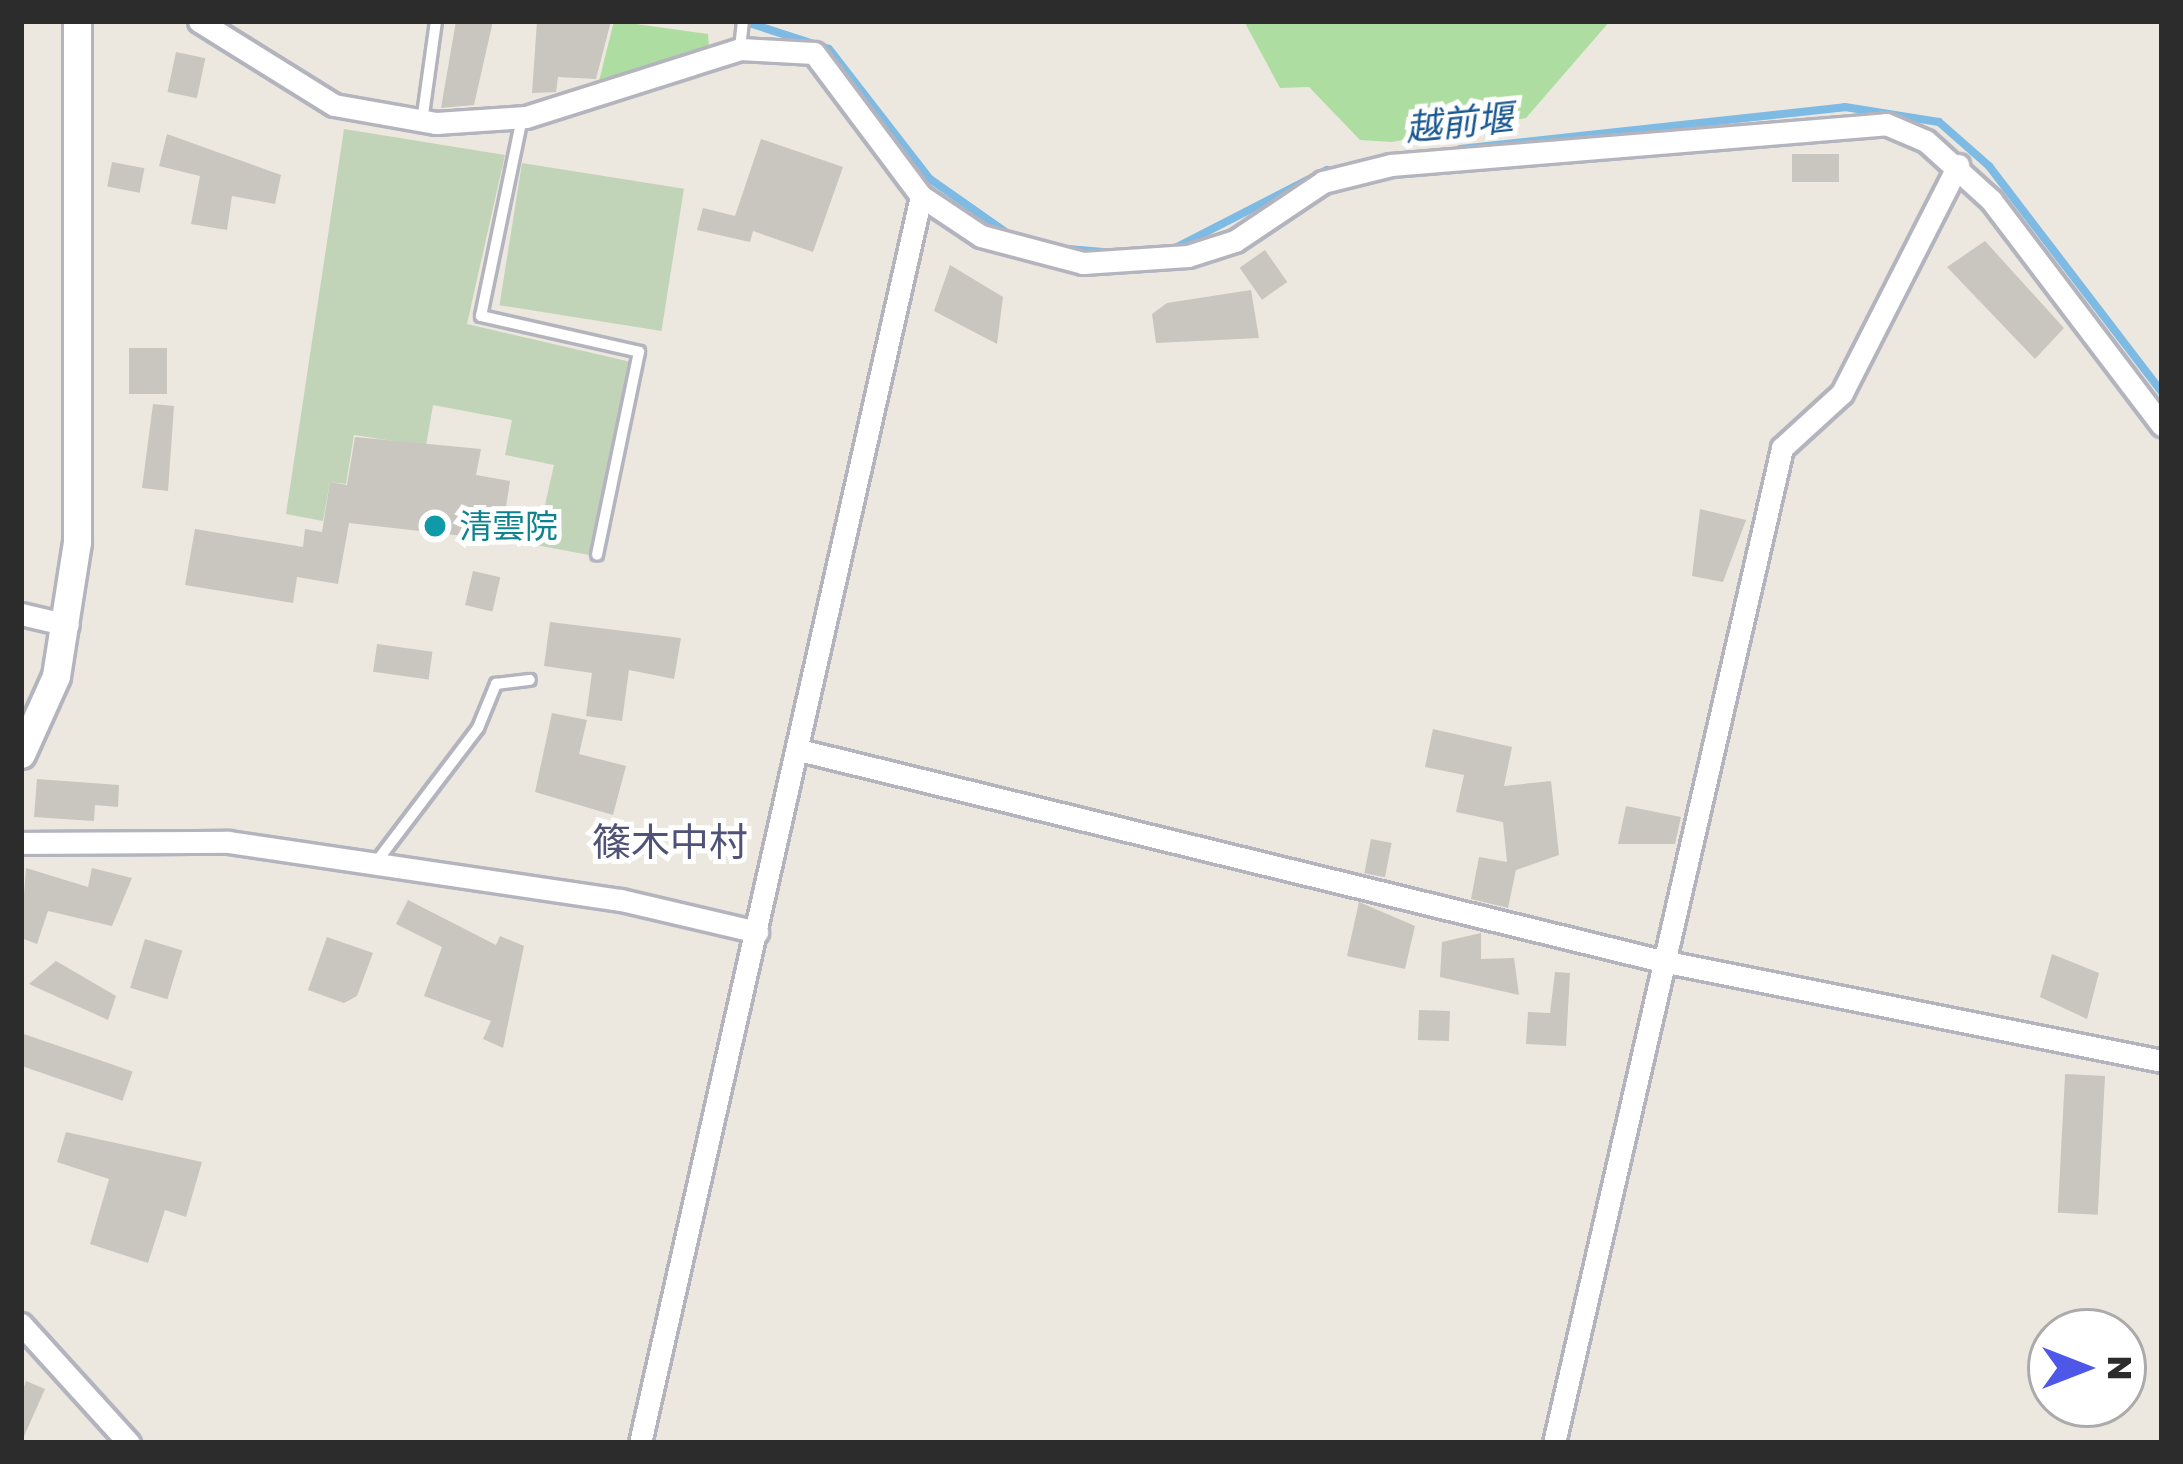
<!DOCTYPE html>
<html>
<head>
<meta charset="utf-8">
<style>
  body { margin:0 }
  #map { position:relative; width:2183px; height:1464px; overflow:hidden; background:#ece8df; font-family:"Golos Text","Noto Sans JP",sans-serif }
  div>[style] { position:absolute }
  .green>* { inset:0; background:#aedda1 }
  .cemetery>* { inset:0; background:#c2d4b8; transform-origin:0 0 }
  .stream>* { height:8px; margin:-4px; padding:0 4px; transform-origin:4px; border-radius:4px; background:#7dbae4 }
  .building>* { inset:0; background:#c8c6be; transform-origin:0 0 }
  .roads { filter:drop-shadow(3px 0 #b3b4be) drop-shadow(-3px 0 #b3b4be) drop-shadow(0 3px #b3b4be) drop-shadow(0 -3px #b3b4be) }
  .service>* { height:10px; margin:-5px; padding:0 5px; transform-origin:5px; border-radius:5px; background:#fff }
  .minor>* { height:21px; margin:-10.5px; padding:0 10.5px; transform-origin:10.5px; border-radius:10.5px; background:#fff }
  .tertiary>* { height:27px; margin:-13.5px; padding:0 13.5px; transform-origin:13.5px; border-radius:13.5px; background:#fff }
  .dots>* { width:33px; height:33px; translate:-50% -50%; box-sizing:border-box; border:6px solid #fff; border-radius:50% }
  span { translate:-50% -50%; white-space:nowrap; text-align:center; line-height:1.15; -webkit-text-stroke:10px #fff; paint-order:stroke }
  .culture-label { font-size:33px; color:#0d838f }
  .left { translate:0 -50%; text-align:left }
  .water-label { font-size:36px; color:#1a5891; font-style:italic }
  .quarter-label { font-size:39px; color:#505278 }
  .frame { position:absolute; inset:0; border:24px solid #2c2c2c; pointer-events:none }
  .north { position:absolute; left:2027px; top:1308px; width:120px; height:120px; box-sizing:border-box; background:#fff; border:3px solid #ababab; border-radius:50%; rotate:90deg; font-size:33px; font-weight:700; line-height:48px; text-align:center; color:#2c2c2c }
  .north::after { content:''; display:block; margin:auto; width:42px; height:54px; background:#4f57e9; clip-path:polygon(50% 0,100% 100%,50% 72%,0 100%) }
</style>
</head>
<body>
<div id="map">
  <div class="green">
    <div style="clip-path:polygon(614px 21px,708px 34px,709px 49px,597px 89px)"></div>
    <div style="clip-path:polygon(1244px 21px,1610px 21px,1526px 118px,1392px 142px,1360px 140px,1309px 87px,1280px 88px)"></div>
  </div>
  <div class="cemetery">
    <div style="clip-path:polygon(344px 129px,505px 155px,467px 324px,631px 362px,589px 555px,536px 545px,554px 465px,505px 455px,512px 420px,433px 405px,426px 446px,354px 435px,346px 484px,330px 482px,323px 521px,286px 514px)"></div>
    <div style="left:522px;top:163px;width:164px;height:144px;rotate:9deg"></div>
  </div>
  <div class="stream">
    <div style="left:743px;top:21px;width:90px;rotate:18deg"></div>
    <div style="left:829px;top:49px;width:165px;rotate:52.2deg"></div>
    <div style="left:930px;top:179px;width:94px;rotate:35deg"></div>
    <div style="left:1460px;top:149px;width:387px;rotate:-6.2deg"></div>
    <div style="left:1845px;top:107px;width:95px;rotate:9.1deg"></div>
    <div style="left:1939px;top:122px;width:67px;rotate:41.3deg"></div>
    <div style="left:1989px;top:166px;width:285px;rotate:52.6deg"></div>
    <div style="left:1175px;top:248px;width:171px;rotate:-27.2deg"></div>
    <div style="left:1068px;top:249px;width:38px;rotate:5deg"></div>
  </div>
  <div class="building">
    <div style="clip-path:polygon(456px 21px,493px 21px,474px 105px,441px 108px)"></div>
    <div style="clip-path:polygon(537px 21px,611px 21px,596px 79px,558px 77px,556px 92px,532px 93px)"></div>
    <div style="left:176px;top:52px;width:30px;height:41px;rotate:12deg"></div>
    <div style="clip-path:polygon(167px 134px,281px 175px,275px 204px,232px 196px,227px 230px,191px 224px,200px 176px,159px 166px)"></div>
    <div style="clip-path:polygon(761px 139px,843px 167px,813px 252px,753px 231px,750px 242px,697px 230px,703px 208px,735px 216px)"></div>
    <div style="left:1792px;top:154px;width:47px;height:28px"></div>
    <div style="left:112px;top:162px;width:33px;height:25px;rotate:11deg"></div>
    <div style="clip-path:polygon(1985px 241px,2064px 328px,2035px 359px,1947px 267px)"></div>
    <div style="left:1265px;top:250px;width:39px;height:31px;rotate:55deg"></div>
    <div style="clip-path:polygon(950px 265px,1003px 297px,997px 344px,934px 311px)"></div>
    <div style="clip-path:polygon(1251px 290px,1259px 338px,1156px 343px,1152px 314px,1167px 303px)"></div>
    <div style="left:167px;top:348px;width:46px;height:38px;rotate:90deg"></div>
    <div style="clip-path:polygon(153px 404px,174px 406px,168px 491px,142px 488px)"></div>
    <div style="clip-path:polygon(355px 437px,481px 449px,476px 475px,510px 481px,504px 520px,536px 524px,534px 544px,349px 523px,338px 584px,297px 577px,293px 603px,185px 585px,195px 529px,303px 547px,305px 529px,322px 532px,330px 482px,347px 485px)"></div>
    <div style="clip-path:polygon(1700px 509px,1746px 520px,1723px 582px,1692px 576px)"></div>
    <div style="left:473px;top:571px;width:28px;height:35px;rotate:13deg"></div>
    <div style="clip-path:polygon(550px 622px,681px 638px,674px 679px,629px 670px,622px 721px,586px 716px,592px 673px,544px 666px)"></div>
    <div style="left:377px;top:644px;width:56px;height:28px;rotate:8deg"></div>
    <div style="clip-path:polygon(552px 713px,587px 720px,579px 754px,626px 766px,613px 815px,535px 792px)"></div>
    <div style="clip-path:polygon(1433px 729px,1512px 747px,1504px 786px,1551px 781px,1559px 855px,1516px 870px,1508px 908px,1471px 899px,1479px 857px,1507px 862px,1503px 822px,1456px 812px,1464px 775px,1425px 767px)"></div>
    <div style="clip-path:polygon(37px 779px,119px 785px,118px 807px,95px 805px,94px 821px,34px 817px)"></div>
    <div style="clip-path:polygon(1626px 806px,1681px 817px,1675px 844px,1618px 844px)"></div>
    <div style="left:1371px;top:839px;width:21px;height:35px;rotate:11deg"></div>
    <div style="clip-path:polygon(26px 868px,88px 887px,92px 868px,132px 878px,112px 926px,48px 911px,37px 944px,21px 938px)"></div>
    <div style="clip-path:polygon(408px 900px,496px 945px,500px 936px,524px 946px,503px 1048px,483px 1039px,491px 1021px,424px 996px,442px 947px,396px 924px)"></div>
    <div style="clip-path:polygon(1359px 902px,1415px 926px,1405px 969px,1347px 956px)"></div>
    <div style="clip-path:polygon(1481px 933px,1481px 959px,1514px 958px,1519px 995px,1440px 977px,1442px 942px)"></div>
    <div style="clip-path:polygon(327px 937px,373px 953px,357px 996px,344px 1003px,308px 990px)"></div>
    <div style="left:145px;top:939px;width:39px;height:51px;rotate:17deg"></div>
    <div style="clip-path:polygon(2052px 954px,2099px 973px,2087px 1019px,2040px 997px)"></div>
    <div style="clip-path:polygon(56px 961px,116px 996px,108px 1020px,29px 984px)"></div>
    <div style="clip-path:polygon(1555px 972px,1570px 973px,1566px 1046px,1526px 1044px,1528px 1012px,1550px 1013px)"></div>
    <div style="left:1419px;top:1010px;width:31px;height:30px;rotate:2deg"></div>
    <div style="left:21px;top:1033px;width:118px;height:31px;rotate:19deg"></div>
    <div style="left:2105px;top:1076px;width:139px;height:40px;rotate:93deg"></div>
    <div style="clip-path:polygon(66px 1132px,202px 1162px,186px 1217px,165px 1210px,148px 1263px,90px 1244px,109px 1179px,57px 1162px)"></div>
    <div style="clip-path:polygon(26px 1381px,45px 1389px,21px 1443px,21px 1396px)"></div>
  </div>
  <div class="roads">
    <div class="service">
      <div style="left:740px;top:49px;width:28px;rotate:-84deg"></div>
      <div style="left:522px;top:118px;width:202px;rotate:101.7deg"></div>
      <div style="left:481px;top:316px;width:162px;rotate:12.8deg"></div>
      <div style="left:639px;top:352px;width:207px;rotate:101.7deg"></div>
      <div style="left:422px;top:122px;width:102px;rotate:-82.1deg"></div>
      <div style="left:377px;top:861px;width:167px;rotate:-52.8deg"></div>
      <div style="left:478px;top:728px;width:48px;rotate:-67.8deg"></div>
      <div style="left:496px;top:684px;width:34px;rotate:-7deg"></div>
    </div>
    <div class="minor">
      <div style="left:199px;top:21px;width:159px;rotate:31.9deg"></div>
      <div style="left:334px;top:105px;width:104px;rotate:10deg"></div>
      <div style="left:436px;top:123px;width:90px;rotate:-3.8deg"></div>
      <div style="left:526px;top:117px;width:225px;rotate:-17.6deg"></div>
      <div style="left:740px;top:49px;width:74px;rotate:3.1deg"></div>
      <div style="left:814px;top:53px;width:179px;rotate:53.2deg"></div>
      <div style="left:921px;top:196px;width:72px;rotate:33.7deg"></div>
      <div style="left:981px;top:236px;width:106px;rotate:14.8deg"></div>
      <div style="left:1083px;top:263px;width:105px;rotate:-3.8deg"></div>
      <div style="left:1188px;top:256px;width:49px;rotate:-17.7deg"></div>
      <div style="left:1235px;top:241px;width:106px;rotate:-33.8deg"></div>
      <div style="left:1323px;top:182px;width:70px;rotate:-14deg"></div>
      <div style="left:1391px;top:165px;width:497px;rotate:-4.7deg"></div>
      <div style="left:1886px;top:124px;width:43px;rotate:23deg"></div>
      <div style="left:1926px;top:141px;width:88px;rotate:42.2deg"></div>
      <div style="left:1991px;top:200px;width:283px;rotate:52.8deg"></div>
      <div style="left:21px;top:614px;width:48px;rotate:13.2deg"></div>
      <div style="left:799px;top:750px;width:888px;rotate:13.74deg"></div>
      <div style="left:1662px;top:961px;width:510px;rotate:11.31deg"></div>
      <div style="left:21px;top:843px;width:207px;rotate:-0.3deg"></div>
      <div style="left:228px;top:842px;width:397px;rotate:8.4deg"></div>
      <div style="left:621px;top:900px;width:140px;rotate:13.2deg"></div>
      <div style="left:21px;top:1324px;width:161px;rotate:47.8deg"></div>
      <div style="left:640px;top:1443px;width:1278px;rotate:-77.3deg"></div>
      <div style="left:1554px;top:1443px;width:1021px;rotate:-77.09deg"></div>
      <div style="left:1782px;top:448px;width:81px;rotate:-42.5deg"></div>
      <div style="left:1842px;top:393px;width:256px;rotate:-63deg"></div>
    </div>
    <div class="tertiary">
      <div style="left:21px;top:754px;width:85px;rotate:-65.8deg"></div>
      <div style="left:56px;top:676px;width:136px;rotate:-81.1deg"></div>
      <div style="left:77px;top:542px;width:521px;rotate:-90deg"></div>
    </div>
  </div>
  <div class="dots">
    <div style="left:435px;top:526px;background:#0f9aa8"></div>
  </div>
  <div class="culture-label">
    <span class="left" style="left:459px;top:526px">清雲院</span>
  </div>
  <div class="water-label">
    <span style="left:1459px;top:122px;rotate:-6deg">越前堰</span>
  </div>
  <div class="quarter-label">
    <span style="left:670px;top:842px">篠木中村</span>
  </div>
  <div class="frame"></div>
  <div class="north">N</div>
</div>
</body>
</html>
